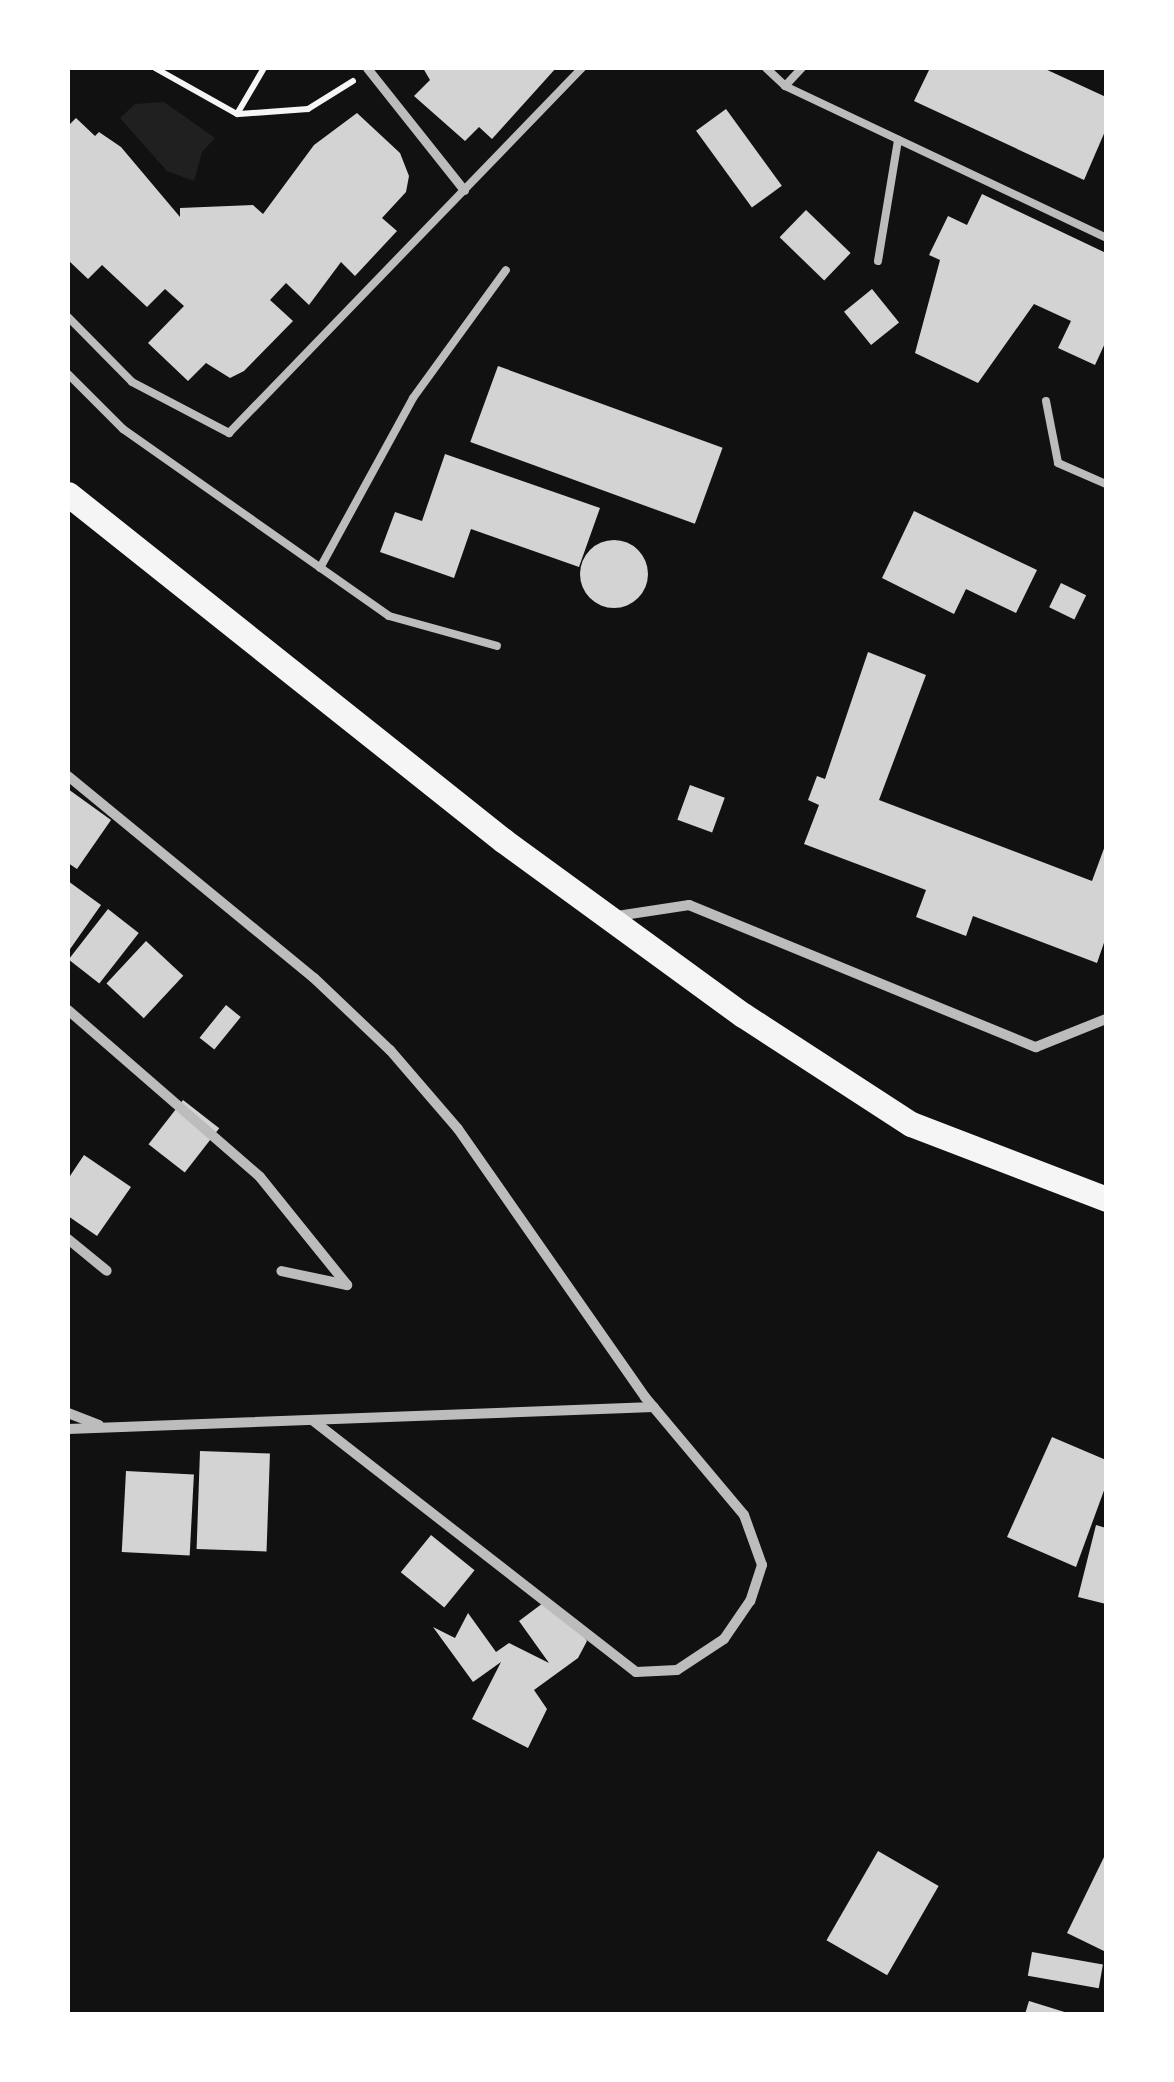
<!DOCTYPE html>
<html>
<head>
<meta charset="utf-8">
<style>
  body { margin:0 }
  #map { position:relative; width:1174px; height:2082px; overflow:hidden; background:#111; font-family:"Nunito Sans",sans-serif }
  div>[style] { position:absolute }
  .green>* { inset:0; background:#202020 }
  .building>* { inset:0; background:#d3d3d3; transform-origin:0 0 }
  .round { border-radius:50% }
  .path>* { height:6px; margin:-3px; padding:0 3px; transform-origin:3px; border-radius:3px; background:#f5f5f5 }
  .service>* { height:8px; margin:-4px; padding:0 4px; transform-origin:4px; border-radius:4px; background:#bcbcbc }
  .pedestrian>* { height:9px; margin:-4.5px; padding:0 4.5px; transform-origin:4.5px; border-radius:4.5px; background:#bcbcbc }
  .minor>* { height:10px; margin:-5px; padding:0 5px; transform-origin:5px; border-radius:5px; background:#bcbcbc }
  .primary>* { height:25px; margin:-12.5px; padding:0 12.5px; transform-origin:12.5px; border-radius:12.5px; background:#f5f5f5 }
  span { translate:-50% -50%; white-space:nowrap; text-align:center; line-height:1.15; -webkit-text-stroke:9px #fff; paint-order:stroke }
  .frame { position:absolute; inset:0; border:70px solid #fff; pointer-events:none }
</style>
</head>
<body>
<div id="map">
  <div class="green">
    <div style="clip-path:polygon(164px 102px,215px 138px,202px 152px,194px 181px,167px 171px,120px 118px,135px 104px)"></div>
  </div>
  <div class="building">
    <div style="clip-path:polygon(423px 68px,556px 68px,492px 139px,479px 127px,465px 141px,414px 96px,430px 80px)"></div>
    <div style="clip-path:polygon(930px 68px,1043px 68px,1106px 97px,1106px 129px,1084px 180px,914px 101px)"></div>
    <div style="left:726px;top:109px;width:95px;height:37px;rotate:54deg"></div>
    <div style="clip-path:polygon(357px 113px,400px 153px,409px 176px,406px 192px,382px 218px,397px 231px,355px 276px,341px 262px,309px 305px,286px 283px,270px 300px,293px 321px,244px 371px,230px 378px,206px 363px,188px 381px,148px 343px,184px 306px,165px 289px,147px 307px,102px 265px,88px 279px,68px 260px,68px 126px,76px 118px,95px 136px,99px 132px,121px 147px,180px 217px,180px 208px,253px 205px,263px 214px,314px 145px)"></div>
    <div style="clip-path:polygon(982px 194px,1106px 253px,1106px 341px,1095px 365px,1058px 348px,1071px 321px,1034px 304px,978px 383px,915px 353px,940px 260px,929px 255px,948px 216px,967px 225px)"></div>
    <div style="left:806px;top:210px;width:62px;height:38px;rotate:44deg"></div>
    <div style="left:872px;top:289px;width:43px;height:36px;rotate:51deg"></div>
    <div style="left:498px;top:366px;width:239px;height:81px;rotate:20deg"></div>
    <div style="clip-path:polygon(445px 454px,600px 508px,579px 567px,471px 529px,454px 578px,380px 552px,395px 512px,422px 521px)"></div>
    <div style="clip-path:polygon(914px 511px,1037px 570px,1016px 613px,966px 589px,954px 614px,882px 578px)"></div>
    <div class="round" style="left:580px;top:540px;width:68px;height:68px"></div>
    <div style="left:1061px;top:583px;width:28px;height:27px;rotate:26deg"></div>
    <div style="clip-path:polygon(868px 652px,926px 675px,879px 800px,1092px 881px,1106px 843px,1106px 937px,1097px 963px,973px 916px,966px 936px,916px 917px,926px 890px,804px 844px,819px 805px,808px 800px,817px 776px,825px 779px)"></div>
    <div style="left:690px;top:785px;width:37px;height:37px;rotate:20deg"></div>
    <div style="clip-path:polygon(68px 789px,111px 820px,77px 869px,68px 863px)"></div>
    <div style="clip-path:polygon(68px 881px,101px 905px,68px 952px)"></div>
    <div style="left:108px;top:909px;width:39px;height:64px;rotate:38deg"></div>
    <div style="left:146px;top:941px;width:51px;height:58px;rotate:43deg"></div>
    <div style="left:226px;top:1005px;width:19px;height:42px;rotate:39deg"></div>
    <div style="left:183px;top:1100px;width:46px;height:56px;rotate:38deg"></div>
    <div style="clip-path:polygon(84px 1155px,131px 1187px,97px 1236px,68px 1216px,68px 1179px)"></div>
    <div style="clip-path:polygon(1052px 1437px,1106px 1460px,1106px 1485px,1076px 1567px,1007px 1537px)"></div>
    <div style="left:200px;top:1451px;width:70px;height:98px;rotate:2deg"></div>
    <div style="left:126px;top:1471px;width:68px;height:81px;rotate:3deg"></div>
    <div style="clip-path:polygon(1096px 1525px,1106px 1528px,1106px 1604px,1078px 1597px)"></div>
    <div style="left:431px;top:1535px;width:56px;height:48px;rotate:39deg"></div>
    <div style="clip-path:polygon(543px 1603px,569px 1616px,587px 1641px,578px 1658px,534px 1690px,547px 1709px,528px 1748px,472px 1719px,501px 1662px,473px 1682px,433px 1627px,455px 1638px,468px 1613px,496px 1652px,509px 1643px,549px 1663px,519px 1621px)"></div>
    <div style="left:878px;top:1851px;width:70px;height:103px;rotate:30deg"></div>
    <div style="clip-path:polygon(1106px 1853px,1106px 1952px,1067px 1933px)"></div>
    <div style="left:1032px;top:1952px;width:72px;height:24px;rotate:10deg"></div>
    <div style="clip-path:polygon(1029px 2001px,1071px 2014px,1025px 2014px)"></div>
  </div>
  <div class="path">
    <div style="left:155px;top:68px;width:94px;rotate:29.3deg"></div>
    <div style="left:237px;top:114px;width:53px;rotate:-59.6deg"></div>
    <div style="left:239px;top:114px;width:69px;rotate:-4.1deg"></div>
    <div style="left:308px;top:109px;width:53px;rotate:-31.9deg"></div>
  </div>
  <div class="service">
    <div style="left:766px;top:68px;width:26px;rotate:43deg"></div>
    <div style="left:785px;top:86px;width:25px;rotate:-47deg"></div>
    <div style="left:785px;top:86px;width:355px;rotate:25.3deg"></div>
    <div style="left:878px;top:261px;width:123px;rotate:-80.6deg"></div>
    <div style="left:68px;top:317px;width:91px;rotate:45.4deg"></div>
    <div style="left:132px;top:382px;width:110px;rotate:27.7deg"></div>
    <div style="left:229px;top:433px;width:508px;rotate:-45.96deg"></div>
    <div style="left:68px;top:374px;width:78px;rotate:45deg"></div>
    <div style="left:123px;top:429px;width:325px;rotate:35.1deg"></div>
    <div style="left:389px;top:616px;width:112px;rotate:15.5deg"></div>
    <div style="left:1046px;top:401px;width:63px;rotate:79deg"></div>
    <div style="left:1058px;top:463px;width:52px;rotate:23.6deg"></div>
    <div style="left:320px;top:568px;width:194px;rotate:-61.3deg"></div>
    <div style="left:413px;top:398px;width:158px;rotate:-54deg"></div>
  </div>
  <div class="pedestrian">
    <div style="left:367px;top:68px;width:156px;rotate:51.5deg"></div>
  </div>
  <div class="minor">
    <div style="left:68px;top:776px;width:318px;rotate:39.4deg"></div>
    <div style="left:314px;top:978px;width:105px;rotate:43.5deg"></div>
    <div style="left:390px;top:1050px;width:104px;rotate:49.3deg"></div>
    <div style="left:458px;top:1129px;width:327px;rotate:55.1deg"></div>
    <div style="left:645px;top:1397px;width:154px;rotate:50deg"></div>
    <div style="left:744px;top:1515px;width:53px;rotate:70.2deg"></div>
    <div style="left:762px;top:1565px;width:38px;rotate:108deg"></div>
    <div style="left:750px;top:1601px;width:46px;rotate:124.4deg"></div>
    <div style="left:724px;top:1639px;width:56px;rotate:146.6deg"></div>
    <div style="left:677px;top:1670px;width:41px;rotate:177.2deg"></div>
    <div style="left:636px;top:1672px;width:409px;rotate:-142.1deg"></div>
    <div style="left:617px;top:916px;width:73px;rotate:-8.7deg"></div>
    <div style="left:689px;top:905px;width:375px;rotate:22.3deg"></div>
    <div style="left:1036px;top:1047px;width:75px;rotate:-21.8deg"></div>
    <div style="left:68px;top:1010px;width:254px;rotate:41deg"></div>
    <div style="left:260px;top:1177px;width:139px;rotate:51.1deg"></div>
    <div style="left:347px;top:1285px;width:67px;rotate:-168deg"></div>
    <div style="left:68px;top:1239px;width:50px;rotate:39.4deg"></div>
    <div style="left:68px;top:1413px;width:33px;rotate:21deg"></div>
    <div style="left:68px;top:1429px;width:586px;rotate:-2.15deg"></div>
  </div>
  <div class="primary">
    <div style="left:68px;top:494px;width:557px;rotate:38.52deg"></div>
    <div style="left:504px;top:841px;width:296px;rotate:36.1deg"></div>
    <div style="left:743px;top:1015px;width:200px;rotate:33deg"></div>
    <div style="left:911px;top:1124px;width:209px;rotate:21deg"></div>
  </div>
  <div class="frame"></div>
</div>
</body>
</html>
